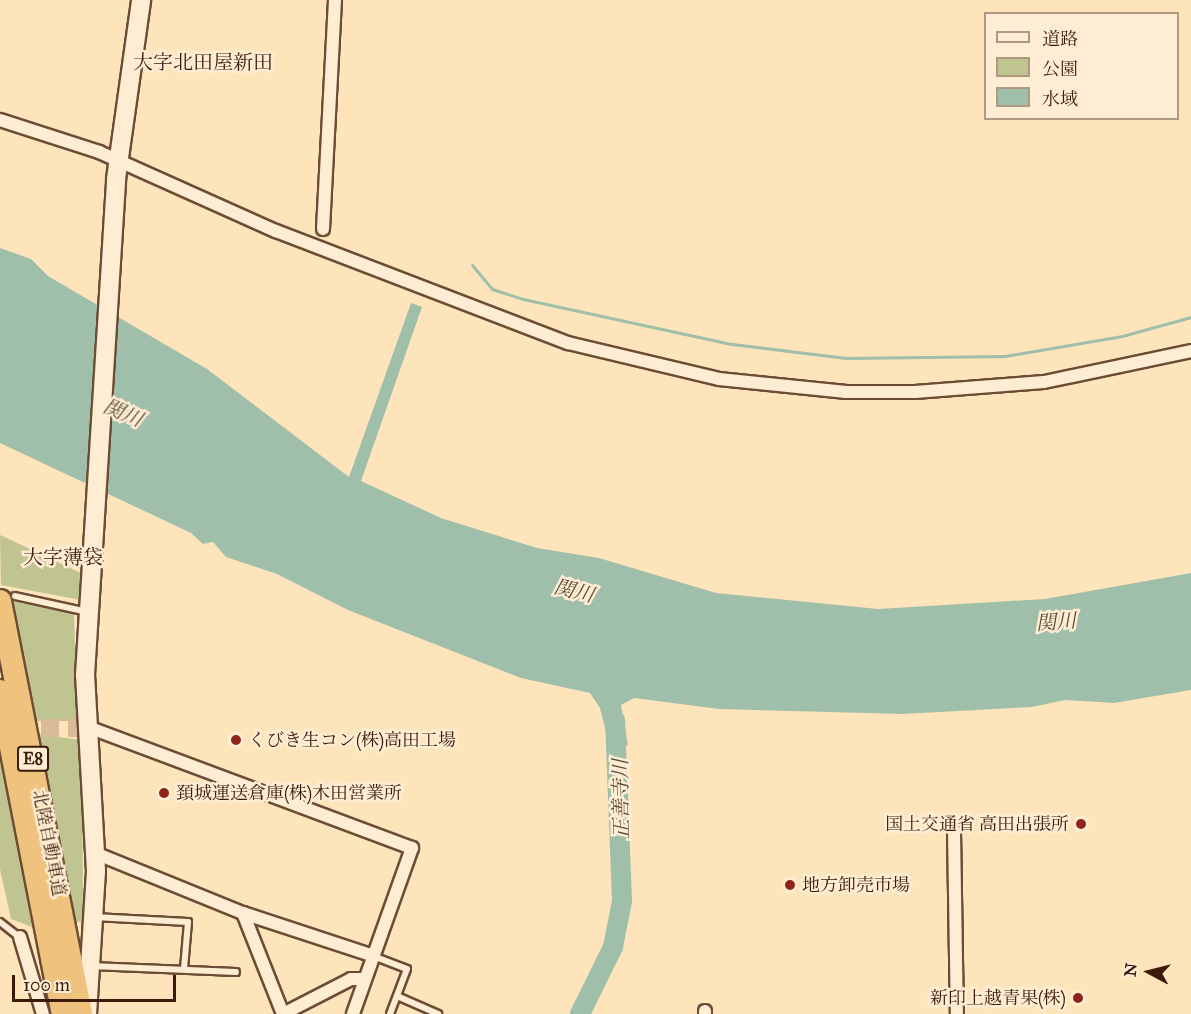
<!DOCTYPE html>
<html>
<head>
<meta charset="utf-8">
<style>
  body { margin:0 }
  #map { position:relative; width:1191px; height:1014px; overflow:hidden; background:#fee4ba; font-family:"IM FELL Great Primer","Noto Serif JP",serif }
  div>[style] { position:absolute }
  .green>* { inset:0; background:#bfc490 }
  .water>* { inset:0; background:#a0bfab }
  .stream>* { height:3px; margin:-1.5px; padding:0 1.5px; transform-origin:1.5px; border-radius:1.5px; background:#a0bfab }
  .river>* { height:20px; margin:-10px; padding:0 10px; transform-origin:10px; border-radius:10px; background:#a0bfab }
  .secondary-tunnel>* { height:18px; margin-top:-9px; transform-origin:0; background:repeating-linear-gradient(90deg,#d7bc97 0 18px,transparent 0 27px) }
  .roads { filter:drop-shadow(2px 0 #6c4c35) drop-shadow(-2px 0 #6c4c35) drop-shadow(0 2px #6c4c35) drop-shadow(0 -2px #6c4c35) }
  .lane>* { height:6px; margin:-3px; padding:0 3px; transform-origin:3px; border-radius:3px; background:#feedd2 }
  .street>* { height:12px; margin:-6px; padding:0 6px; transform-origin:6px; border-radius:6px; background:#feedd2 }
  .secondary>* { height:18px; margin:-9px; padding:0 9px; transform-origin:9px; border-radius:9px; background:#feedd2 }
  .highway>* { height:22px; margin:-11px; padding:0 11px; transform-origin:11px; border-radius:11px; background:#efc27d }
  .dots>* { width:16px; height:16px; translate:-50% -50%; box-sizing:border-box; border:3px solid #feedd2; border-radius:50% }
  span { translate:-50% -50%; white-space:nowrap; text-align:center; line-height:1.15; -webkit-text-stroke:5px #feedd2; paint-order:stroke }
  .shield-label span { padding:2px 4px; background:#feedd2; border:2px solid; border-radius:4px; -webkit-text-stroke-width:0 }
  .shield-label { font-size:16px; color:#3b1a09; font-weight:700 }
  .poi-label { font-size:18px; color:#3b1a09 }
  .left { translate:0 -50%; text-align:left }
  .right { translate:-100% -50%; text-align:right }
  .street-label { font-size:18px; color:#3b1a09 }
  .neighbourhood-label { font-size:20px; color:#3b1a09 }
  .water-label { font-size:20px; color:#594c3a; font-style:italic }
  .legend { position:absolute; left:984px; top:12px; width:195px; height:108px; box-sizing:border-box; background:#feedd2; border:2px solid #b09982; margin:0; padding:8px 10px; list-style:none; font-size:18px; color:#3b1a09 }
  .legend li { display:flex; align-items:center; gap:12px; height:30px }
  .legend b { width:30px; border:2px solid #b09982 }
  .north { position:absolute; left:1119px; top:942px; width:60px; height:60px; -webkit-text-stroke:4px #feedd2; paint-order:stroke; rotate:277deg; font-size:16px; font-weight:700; line-height:24px; text-align:center; color:#3b1a09 }
  .north::after { content:''; display:block; margin:auto; width:21px; height:27px; background:#3b1a09; clip-path:polygon(50% 0,100% 100%,50% 72%,0 100%) }
  .scale { position:absolute; left:12px; top:975px; width:164px; height:27px; box-sizing:border-box; border:3px solid #3b1a09; border-top:0; padding-left:8px; font-size:18px; line-height:21px; white-space:nowrap; color:#3b1a09; -webkit-text-stroke:4px #feedd2; paint-order:stroke }
</style>
</head>
<body>
<div id="map">
  <div class="green">
    <div style="clip-path:polygon(0 535px,81px 573px,81px 600px,1px 585px)"></div>
    <div style="clip-path:polygon(11px 601px,74px 614px,77px 721px,34px 721px)"></div>
    <div style="clip-path:polygon(34px 734px,82px 740px,83px 921px,71px 923px)"></div>
    <div style="clip-path:polygon(0 757px,25px 888px,32px 927px,11px 919px,0 869px)"></div>
  </div>
  <div class="water">
    <div style="clip-path:polygon(0 248px,31px 259px,48px 276px,207px 369px,349px 477px,411px 303px,422px 307px,361px 481px,441px 518px,537px 548px,599px 558px,716px 593px,878px 609px,1045px 599px,1191px 573px,1191px 690px,1114px 703px,1065px 700px,1032px 707px,903px 714px,719px 709px,634px 698px,621px 705px,628px 745px,610px 748px,600px 708px,590px 693px,521px 678px,348px 610px,277px 574px,226px 557px,213px 542px,203px 544px,191px 533px,0 443px)"></div>
  </div>
  <div class="stream">
    <div style="left:472px;top:265px;width:31px;rotate:50deg"></div>
    <div style="left:492px;top:289px;width:33px;rotate:18deg"></div>
    <div style="left:523px;top:299px;width:214px;rotate:12.2deg"></div>
    <div style="left:732px;top:344px;width:115px;rotate:7deg"></div>
    <div style="left:846px;top:358px;width:159px;rotate:-0.7deg"></div>
    <div style="left:1005px;top:356px;width:119px;rotate:-9.7deg"></div>
    <div style="left:1122px;top:336px;width:72px;rotate:-15.4deg"></div>
  </div>
  <div class="river">
    <div style="left:580px;top:1014px;width:75px;rotate:-63.8deg"></div>
    <div style="left:613px;top:947px;width:47px;rotate:-78.9deg"></div>
    <div style="left:622px;top:901px;width:181px;rotate:-92.2deg"></div>
  </div>
  <div class="secondary-tunnel">
    <div style="left:14px;top:728px;width:64px"></div>
  </div>
  <div class="roads">
    <div class="lane">
      <div style="left:15px;top:596px;width:75px;rotate:12.4deg"></div>
      <div style="left:94px;top:917px;width:94px;rotate:3deg"></div>
      <div style="left:188px;top:922px;width:47px;rotate:94.9deg"></div>
      <div style="left:0;top:922px;width:24px;rotate:38deg"></div>
      <div style="left:373px;top:956px;width:36px;rotate:21deg"></div>
      <div style="left:407px;top:969px;width:48px;rotate:110.7deg"></div>
      <div style="left:91px;top:966px;width:145px;rotate:2.4deg"></div>
      <div style="left:397px;top:996px;width:45px;rotate:23.7deg"></div>
    </div>
    <div class="street">
      <div style="left:0;top:120px;width:104px;rotate:17.9deg"></div>
      <div style="left:99px;top:152px;width:194px;rotate:24.1deg"></div>
      <div style="left:276px;top:231px;width:313px;rotate:21deg"></div>
      <div style="left:568px;top:343px;width:155px;rotate:13.4deg"></div>
      <div style="left:719px;top:379px;width:128px;rotate:5.8deg"></div>
      <div style="left:846px;top:392px;width:69px"></div>
      <div style="left:915px;top:392px;width:129px;rotate:-4.4deg"></div>
      <div style="left:1044px;top:382px;width:150px;rotate:-11.9deg"></div>
      <div style="left:323px;top:229px;width:229px;rotate:-87deg"></div>
      <div style="left:88px;top:727px;width:346px;rotate:20.5deg"></div>
      <div style="left:412px;top:848px;width:176px;rotate:109.6deg"></div>
      <div style="left:954px;top:831px;width:183px;rotate:89.1deg"></div>
      <div style="left:95px;top:853px;width:160px;rotate:22.1deg"></div>
      <div style="left:243px;top:913px;width:135px;rotate:18.2deg"></div>
      <div style="left:243px;top:913px;width:109px;rotate:68.4deg"></div>
      <div style="left:283px;top:1014px;width:76px;rotate:-27.2deg"></div>
      <div style="left:351px;top:979px;width:12px"></div>
      <div style="left:20px;top:937px;width:80px;rotate:73.4deg"></div>
      <div style="left:705px;top:1011px;width:3px;rotate:90deg"></div>
    </div>
    <div class="secondary">
      <div style="left:87px;top:1014px;width:143px;rotate:-86.4deg"></div>
      <div style="left:96px;top:871px;width:196px;rotate:-93.2deg"></div>
      <div style="left:85px;top:675px;width:497px;rotate:-86.4deg"></div>
      <div style="left:116px;top:179px;width:181px;rotate:-82deg"></div>
    </div>
    <div class="highway">
      <div style="left:0;top:601px;width:421px;rotate:78.9deg"></div>
      <div style="left:0;top:691px;width:329px;rotate:79deg"></div>
    </div>
  </div>
  <div class="dots">
    <div style="left:236px;top:740px;background:#8f2418"></div>
    <div style="left:164px;top:793px;background:#8f2418"></div>
    <div style="left:1081px;top:824px;background:#8f2418"></div>
    <div style="left:790px;top:885px;background:#8f2418"></div>
    <div style="left:1078px;top:998px;background:#8f2418"></div>
  </div>
  <div class="shield-label">
    <span style="left:33px;top:759px">E8</span>
  </div>
  <div class="poi-label">
    <span class="left" style="left:248px;top:740px">くびき生コン(株)高田工場</span>
    <span class="left" style="left:176px;top:793px">頚城運送倉庫(株)木田営業所</span>
    <span class="right" style="left:1069px;top:824px">国土交通省 高田出張所</span>
    <span class="left" style="left:802px;top:885px">地方卸売市場</span>
    <span class="right" style="left:1066px;top:998px">新印上越青果(株)</span>
  </div>
  <div class="street-label">
    <span style="left:49px;top:843px;rotate:79deg">北陸自動車道</span>
  </div>
  <div class="neighbourhood-label">
    <span style="left:203px;top:62px">大字北田屋新田</span>
    <span style="left:63px;top:557px">大字薄袋</span>
  </div>
  <div class="water-label">
    <span style="left:123px;top:413px;rotate:23deg">関川</span>
    <span style="left:574px;top:591px;rotate:14deg">関川</span>
    <span style="left:1056px;top:622px;rotate:-4deg">関川</span>
    <span style="left:621px;top:799px;rotate:-91deg">正善寺川</span>
  </div>
  <ul class="legend">
  <li><b style="height:8px;background:#feedd2"></b>道路</li>
  <li><b style="height:16px;background:#bfc490"></b>公園</li>
  <li><b style="height:16px;background:#a0bfab"></b>水域</li>
  </ul>
  <div class="north">N</div>
  <div class="scale">100 m</div>
</div>
</body>
</html>
